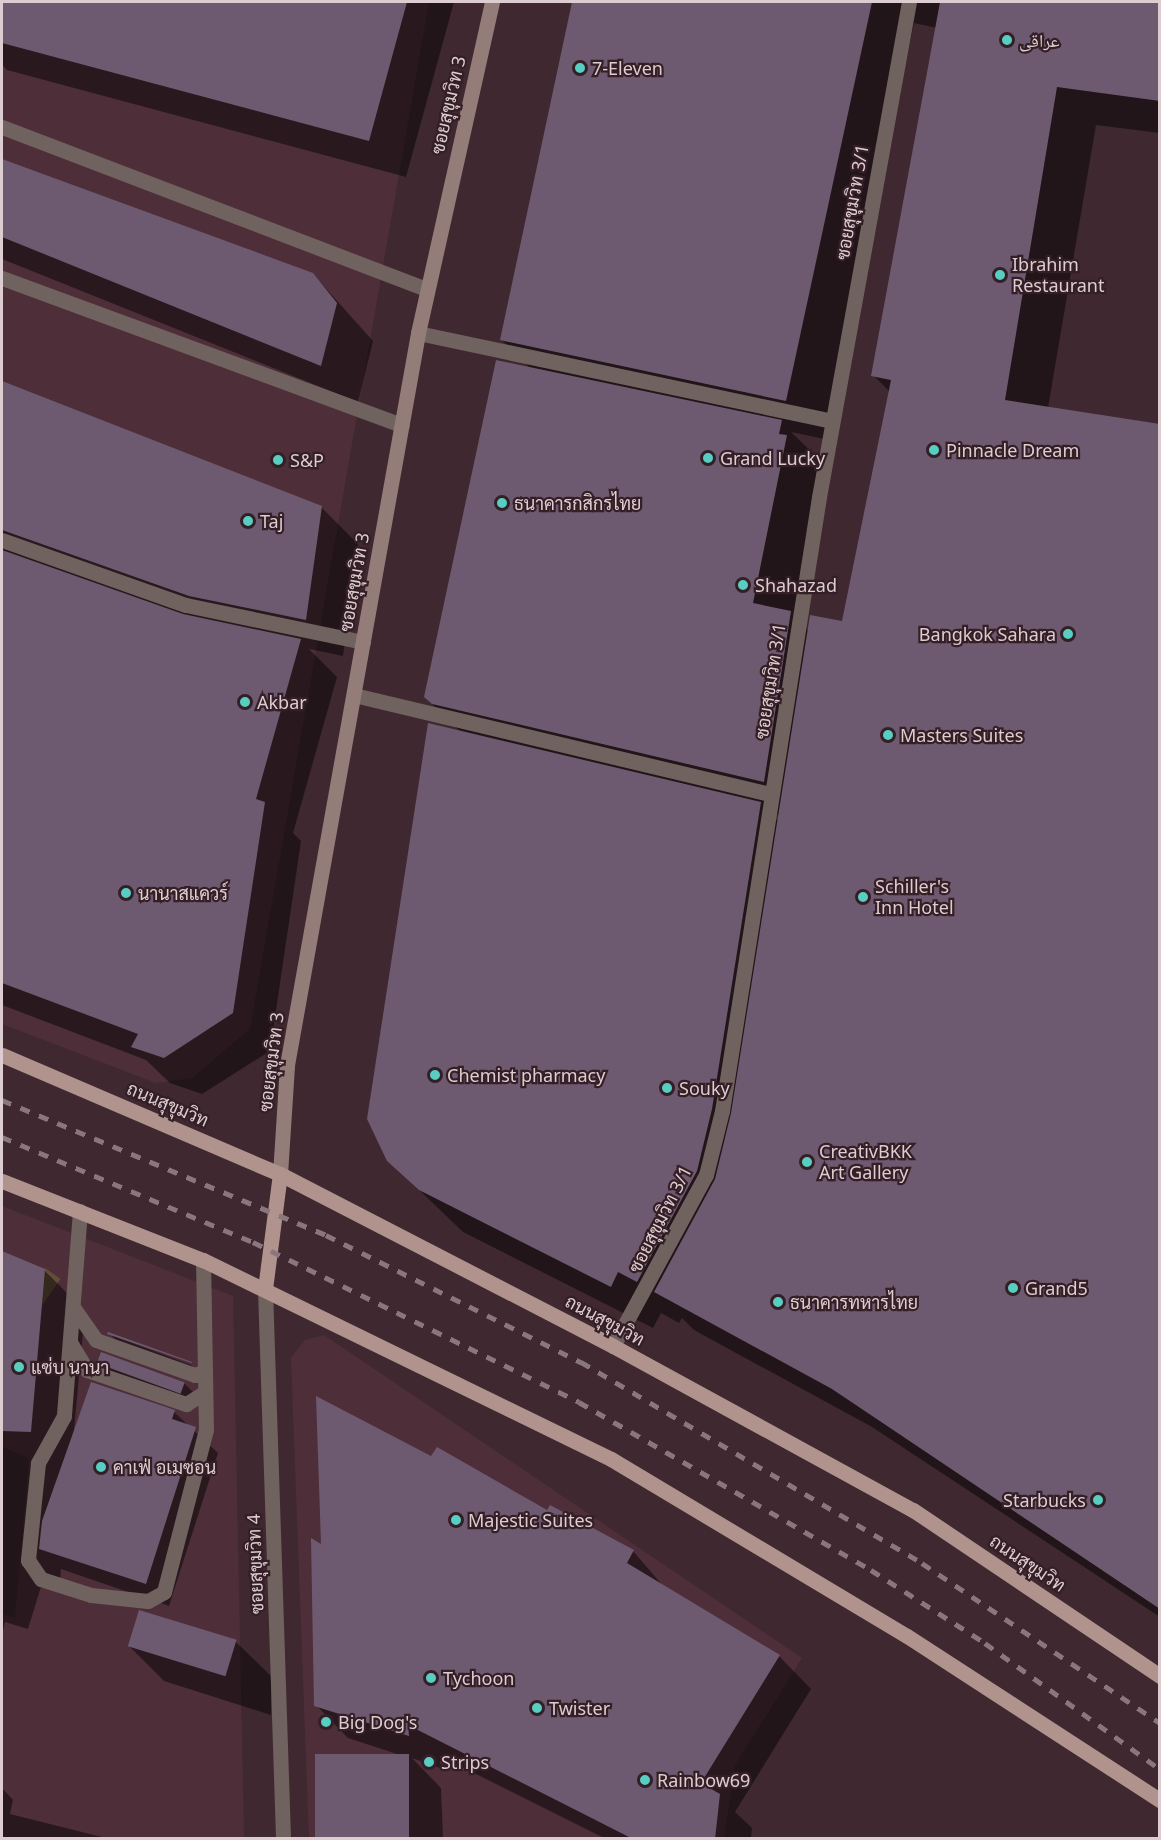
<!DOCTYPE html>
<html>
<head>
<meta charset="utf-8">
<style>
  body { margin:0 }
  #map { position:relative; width:1161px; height:1840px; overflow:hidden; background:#3f2830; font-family:"Noto Sans","Noto Naskh Arabic",Sarabun,sans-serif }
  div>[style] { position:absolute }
  .built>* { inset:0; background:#4e2f39 }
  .green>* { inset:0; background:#614d38; transform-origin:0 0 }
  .shadow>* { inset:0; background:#0007 }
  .building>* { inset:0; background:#6e5a70; transform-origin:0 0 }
  .lane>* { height:15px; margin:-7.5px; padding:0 7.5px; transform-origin:7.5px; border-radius:7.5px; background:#70625f }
  .street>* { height:15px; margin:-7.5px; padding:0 7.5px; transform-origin:7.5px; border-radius:7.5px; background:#70625f }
  .secondary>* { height:15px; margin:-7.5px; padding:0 7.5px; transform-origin:7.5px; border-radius:7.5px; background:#947d78 }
  .primary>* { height:15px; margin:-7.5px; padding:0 7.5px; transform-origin:7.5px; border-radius:7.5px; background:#af938c }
  .rail>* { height:4.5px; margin-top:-2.25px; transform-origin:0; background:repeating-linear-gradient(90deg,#8a777d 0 10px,transparent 0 20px) }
  .dots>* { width:16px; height:16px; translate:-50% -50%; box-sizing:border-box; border:3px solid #351f26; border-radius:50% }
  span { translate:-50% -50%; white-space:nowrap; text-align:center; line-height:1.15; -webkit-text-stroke:4.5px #351f26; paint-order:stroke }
  .poi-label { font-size:18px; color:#ddcdd1 }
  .left { translate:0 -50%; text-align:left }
  .right { translate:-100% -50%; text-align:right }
  .street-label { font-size:18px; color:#ddcdd1 }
  .frame { position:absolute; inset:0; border:3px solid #ddcdd1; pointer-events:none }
</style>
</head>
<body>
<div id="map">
  <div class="built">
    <div style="clip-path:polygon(2px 2px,429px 2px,250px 1029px,192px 1078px,156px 1083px,2px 1024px)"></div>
    <div style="clip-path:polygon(2px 1206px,233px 1296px,244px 1838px,2px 1838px,2px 1614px,15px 1618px,29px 1458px,2px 1447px)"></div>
    <div style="clip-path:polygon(324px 1335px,802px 1658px,735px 1765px,724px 1838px,309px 1838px,291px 1358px,305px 1340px)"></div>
  </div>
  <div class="green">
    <div style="left:45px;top:1268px;width:19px;height:160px;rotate:35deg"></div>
  </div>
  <div class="shadow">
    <div style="clip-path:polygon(2px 2px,454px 2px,406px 177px,7px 70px,2px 65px)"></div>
    <div style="clip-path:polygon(evenodd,575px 2px,1160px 2px,1160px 133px,1096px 125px,1048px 408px,1160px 425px,1160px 1617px,872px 1427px,694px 1330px,682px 1318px,679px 1323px,661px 1313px,653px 1328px,463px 1232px,388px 1160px,461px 732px,425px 697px,530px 368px,502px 340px,575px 2px,914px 23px,937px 28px,873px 375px,890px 392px,843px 623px,809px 631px,797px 619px,821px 461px,791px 432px,824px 439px,914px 23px,575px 2px,771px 813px,780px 816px,779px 822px,771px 813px)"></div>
    <div style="clip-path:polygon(2px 161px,313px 274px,373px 341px,358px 402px,2px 259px)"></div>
    <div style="clip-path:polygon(2px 383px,321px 507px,358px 544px,343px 656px,309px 649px,337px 677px,293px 833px,301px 841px,270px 1051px,202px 1094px,170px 1083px,146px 1060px,2px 1005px)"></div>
    <div style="clip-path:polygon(2px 1253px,44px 1270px,85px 1311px,74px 1431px,174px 1412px,218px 1453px,169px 1606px,61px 1569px,60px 1582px,44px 1577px,28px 1629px,5px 1622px,2px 1635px)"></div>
    <div style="clip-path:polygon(111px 1335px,191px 1365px,197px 1371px,119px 1343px)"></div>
    <div style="clip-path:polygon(99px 1363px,184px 1383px,194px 1393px,191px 1401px,109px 1373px)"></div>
    <div style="clip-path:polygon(432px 1458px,633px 1551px,664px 1587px,779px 1656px,811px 1689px,735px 1812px,752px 1828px,751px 1838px,604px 1838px,440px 1756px,440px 1768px,412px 1758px,441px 1788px,443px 1838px,318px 1838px,400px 1755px,348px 1738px,316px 1705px,322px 1547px)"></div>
    <div style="clip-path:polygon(235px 1641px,271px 1676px,271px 1715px,164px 1681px,129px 1646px)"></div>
    <div style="clip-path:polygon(2px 1788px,13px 1800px,10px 1814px,106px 1838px,2px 1838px)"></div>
  </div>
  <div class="building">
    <div style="clip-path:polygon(2px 2px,407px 2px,369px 141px,2px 43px)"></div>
    <div style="clip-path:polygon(572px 2px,872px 2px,786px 401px,500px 340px)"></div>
    <div style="clip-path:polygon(940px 2px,1160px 2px,1160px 101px,1057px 87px,1005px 400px,1160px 424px,1160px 1609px,832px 1389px,654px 1292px,715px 1179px,731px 1113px,810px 615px,842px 621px,891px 380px,871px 376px)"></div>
    <div style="clip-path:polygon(2px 159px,313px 273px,337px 303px,321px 366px,2px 237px)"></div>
    <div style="clip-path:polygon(496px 360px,782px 420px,779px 434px,787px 435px,753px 603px,791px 611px,764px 782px,432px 704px,424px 697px)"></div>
    <div style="clip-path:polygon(2px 381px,322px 506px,306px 620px,189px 596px,2px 530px)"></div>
    <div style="clip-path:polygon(2px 550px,183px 614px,301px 639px,256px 799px,265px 802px,233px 1013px,164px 1058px,131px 1047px,138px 1034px,2px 983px)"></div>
    <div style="clip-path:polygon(428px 723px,761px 802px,712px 1109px,697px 1171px,637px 1282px,618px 1272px,611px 1287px,419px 1190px,387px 1161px,367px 1119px)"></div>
    <div style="clip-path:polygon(2px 1251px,45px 1269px,31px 1432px,2px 1431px)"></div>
    <div style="clip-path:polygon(108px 1332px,192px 1362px,192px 1363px,107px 1334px)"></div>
    <div style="left:101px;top:1352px;width:89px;height:12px;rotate:20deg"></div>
    <div style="clip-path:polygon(91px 1382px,175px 1410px,172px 1419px,196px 1427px,146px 1584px,39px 1549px,42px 1521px)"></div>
    <div style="clip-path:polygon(316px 1396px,431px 1456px,437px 1447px,547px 1510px,550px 1505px,634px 1550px,627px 1563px,780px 1655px,701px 1783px,720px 1794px,715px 1839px,633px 1839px,408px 1725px,409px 1736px,314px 1706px,311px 1538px,321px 1544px)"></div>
    <div style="left:139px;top:1610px;width:102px;height:38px;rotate:17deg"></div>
    <div style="left:315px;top:1754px;width:94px;height:85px"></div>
  </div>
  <div class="lane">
    <div style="left:2px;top:127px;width:454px;rotate:20.9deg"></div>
    <div style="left:2px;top:278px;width:426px;rotate:20.2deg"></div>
    <div style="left:80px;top:1211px;width:206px;rotate:94.5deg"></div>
    <div style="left:64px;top:1416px;width:54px;rotate:119deg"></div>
    <div style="left:38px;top:1463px;width:98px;rotate:95.9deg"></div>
    <div style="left:28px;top:1560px;width:23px;rotate:56deg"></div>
    <div style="left:41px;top:1579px;width:52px;rotate:17.7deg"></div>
    <div style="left:91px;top:1595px;width:57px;rotate:6deg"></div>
    <div style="left:148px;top:1601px;width:18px;rotate:-29deg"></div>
    <div style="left:164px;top:1592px;width:167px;rotate:-75.5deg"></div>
    <div style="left:206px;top:1430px;width:170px;rotate:-91deg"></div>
    <div style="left:73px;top:1307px;width:40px;rotate:55.1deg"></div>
    <div style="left:96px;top:1340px;width:105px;rotate:19.5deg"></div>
    <div style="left:195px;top:1375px;width:11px;rotate:-22deg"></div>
    <div style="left:70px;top:1342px;width:33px;rotate:59deg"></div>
    <div style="left:87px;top:1370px;width:105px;rotate:19deg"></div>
    <div style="left:186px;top:1404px;width:22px;rotate:-32deg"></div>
  </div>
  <div class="street">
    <div style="left:418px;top:333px;width:423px;rotate:12deg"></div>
    <div style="left:2px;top:540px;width:195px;rotate:19.5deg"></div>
    <div style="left:186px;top:605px;width:181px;rotate:11.8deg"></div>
    <div style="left:354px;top:695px;width:429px;rotate:13.4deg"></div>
    <div style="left:265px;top:1289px;width:549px;rotate:88.12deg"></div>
    <div style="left:613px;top:1346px;width:195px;rotate:-61.5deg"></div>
    <div style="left:706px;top:1175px;width:66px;rotate:-76deg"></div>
    <div style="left:722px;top:1111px;width:622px;rotate:-81.02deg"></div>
    <div style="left:819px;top:497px;width:503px;rotate:-79.7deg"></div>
  </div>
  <div class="secondary">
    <div style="left:280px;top:1174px;width:109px;rotate:-86.3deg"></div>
    <div style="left:287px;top:1065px;width:744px;rotate:-79.85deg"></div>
    <div style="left:418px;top:333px;width:339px;rotate:-77.4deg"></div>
  </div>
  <div class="primary">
    <div style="left:2px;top:1055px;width:302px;rotate:23.2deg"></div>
    <div style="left:280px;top:1174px;width:375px;rotate:27.3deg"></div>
    <div style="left:613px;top:1346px;width:342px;rotate:28.7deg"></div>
    <div style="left:913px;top:1510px;width:298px;rotate:33.9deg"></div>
    <div style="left:2px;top:1181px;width:216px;rotate:21.5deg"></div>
    <div style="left:203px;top:1260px;width:454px;rotate:26deg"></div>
    <div style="left:611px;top:1459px;width:345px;rotate:30.9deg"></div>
    <div style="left:907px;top:1636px;width:302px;rotate:33deg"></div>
    <div style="left:265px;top:1289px;width:116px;rotate:-82.6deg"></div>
  </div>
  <div class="rail">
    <div style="left:2px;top:1100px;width:351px;rotate:22.6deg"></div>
    <div style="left:326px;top:1235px;width:285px;rotate:26.5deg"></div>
    <div style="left:581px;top:1362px;width:396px;rotate:30.5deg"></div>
    <div style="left:922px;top:1563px;width:287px;rotate:33.9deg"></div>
    <div style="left:2px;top:1137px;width:272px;rotate:22.7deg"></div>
    <div style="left:253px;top:1242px;width:363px;rotate:26.1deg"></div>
    <div style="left:579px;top:1402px;width:337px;rotate:29.9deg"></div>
    <div style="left:871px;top:1570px;width:135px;rotate:32.6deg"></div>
    <div style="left:985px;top:1643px;width:216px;rotate:35.8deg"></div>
  </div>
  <div class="dots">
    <div style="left:1007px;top:40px;background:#57cec1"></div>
    <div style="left:580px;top:68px;background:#57cec1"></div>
    <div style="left:1000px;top:275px;background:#57cec1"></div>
    <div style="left:934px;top:450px;background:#57cec1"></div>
    <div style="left:708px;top:458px;background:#57cec1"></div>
    <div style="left:278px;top:460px;background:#57cec1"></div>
    <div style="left:502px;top:503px;background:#57cec1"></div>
    <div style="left:248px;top:521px;background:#57cec1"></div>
    <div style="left:743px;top:585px;background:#57cec1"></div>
    <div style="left:1068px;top:634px;background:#57cec1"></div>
    <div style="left:245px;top:702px;background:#57cec1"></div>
    <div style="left:888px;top:735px;background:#57cec1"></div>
    <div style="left:126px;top:893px;background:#57cec1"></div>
    <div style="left:863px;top:897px;background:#57cec1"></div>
    <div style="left:435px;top:1075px;background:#57cec1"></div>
    <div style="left:667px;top:1088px;background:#57cec1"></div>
    <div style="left:807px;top:1162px;background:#57cec1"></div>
    <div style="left:1013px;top:1288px;background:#57cec1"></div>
    <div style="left:778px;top:1302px;background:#57cec1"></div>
    <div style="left:19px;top:1367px;background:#57cec1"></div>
    <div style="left:101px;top:1467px;background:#57cec1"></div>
    <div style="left:1098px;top:1500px;background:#57cec1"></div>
    <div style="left:456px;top:1520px;background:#57cec1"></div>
    <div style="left:431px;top:1678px;background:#57cec1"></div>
    <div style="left:537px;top:1708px;background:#57cec1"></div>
    <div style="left:326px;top:1722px;background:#57cec1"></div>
    <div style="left:429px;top:1762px;background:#57cec1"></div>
    <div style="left:645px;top:1780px;background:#57cec1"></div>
  </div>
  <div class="poi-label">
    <span class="left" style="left:1019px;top:40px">عراقی</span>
    <span class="left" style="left:592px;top:68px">7-Eleven</span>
    <span class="left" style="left:1012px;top:275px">Ibrahim<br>Restaurant</span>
    <span class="left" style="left:946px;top:450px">Pinnacle Dream</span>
    <span class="left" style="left:720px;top:458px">Grand Lucky</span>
    <span class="left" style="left:290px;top:460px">S&amp;P</span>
    <span class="left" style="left:514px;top:503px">ธนาคารกสิกรไทย</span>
    <span class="left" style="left:260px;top:521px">Taj</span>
    <span class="left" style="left:755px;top:585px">Shahazad</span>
    <span class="right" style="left:1056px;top:634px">Bangkok Sahara</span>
    <span class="left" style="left:257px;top:702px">Akbar</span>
    <span class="left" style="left:900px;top:735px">Masters Suites</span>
    <span class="left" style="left:875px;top:897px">Schiller's<br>Inn Hotel</span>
    <span class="left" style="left:138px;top:893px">นานาสแควร์</span>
    <span class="left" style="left:447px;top:1075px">Chemist pharmacy</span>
    <span class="left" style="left:679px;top:1088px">Souky</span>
    <span class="left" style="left:819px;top:1162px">CreativBKK<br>Art Gallery</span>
    <span class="left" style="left:1025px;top:1288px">Grand5</span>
    <span class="left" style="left:790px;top:1302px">ธนาคารทหารไทย</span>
    <span class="left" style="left:31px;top:1367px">แซ่บ นานา</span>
    <span class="left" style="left:113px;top:1467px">คาเฟ่ อเมซอน</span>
    <span class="right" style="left:1086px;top:1500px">Starbucks</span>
    <span class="left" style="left:468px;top:1520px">Majestic Suites</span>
    <span class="left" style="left:443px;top:1678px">Tychoon</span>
    <span class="left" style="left:549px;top:1708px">Twister</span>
    <span class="left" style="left:338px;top:1722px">Big Dog's</span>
    <span class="left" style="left:441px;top:1762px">Strips</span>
    <span class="left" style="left:657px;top:1780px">Rainbow69</span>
  </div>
  <div class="street-label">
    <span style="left:448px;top:105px;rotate:-77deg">ซอยสุขุมวิท 3</span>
    <span style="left:852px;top:202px;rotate:-80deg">ซอยสุขุมวิท 3/1</span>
    <span style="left:354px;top:582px;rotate:-80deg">ซอยสุขุมวิท 3</span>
    <span style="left:770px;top:681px;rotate:-81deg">ซอยสุขุมวิท 3/1</span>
    <span style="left:271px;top:1062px;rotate:-83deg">ซอยสุขุมวิท 3</span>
    <span style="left:168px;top:1104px;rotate:23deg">ถนนสุขุมวิท</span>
    <span style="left:660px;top:1219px;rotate:-63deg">ซอยสุขุมวิท 3/1</span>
    <span style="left:605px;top:1320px;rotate:28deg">ถนนสุขุมวิท</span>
    <span style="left:1028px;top:1563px;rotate:34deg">ถนนสุขุมวิท</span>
    <span style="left:255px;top:1564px;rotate:-92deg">ซอยสุขุมวิท 4</span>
  </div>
  <div class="frame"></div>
</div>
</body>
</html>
